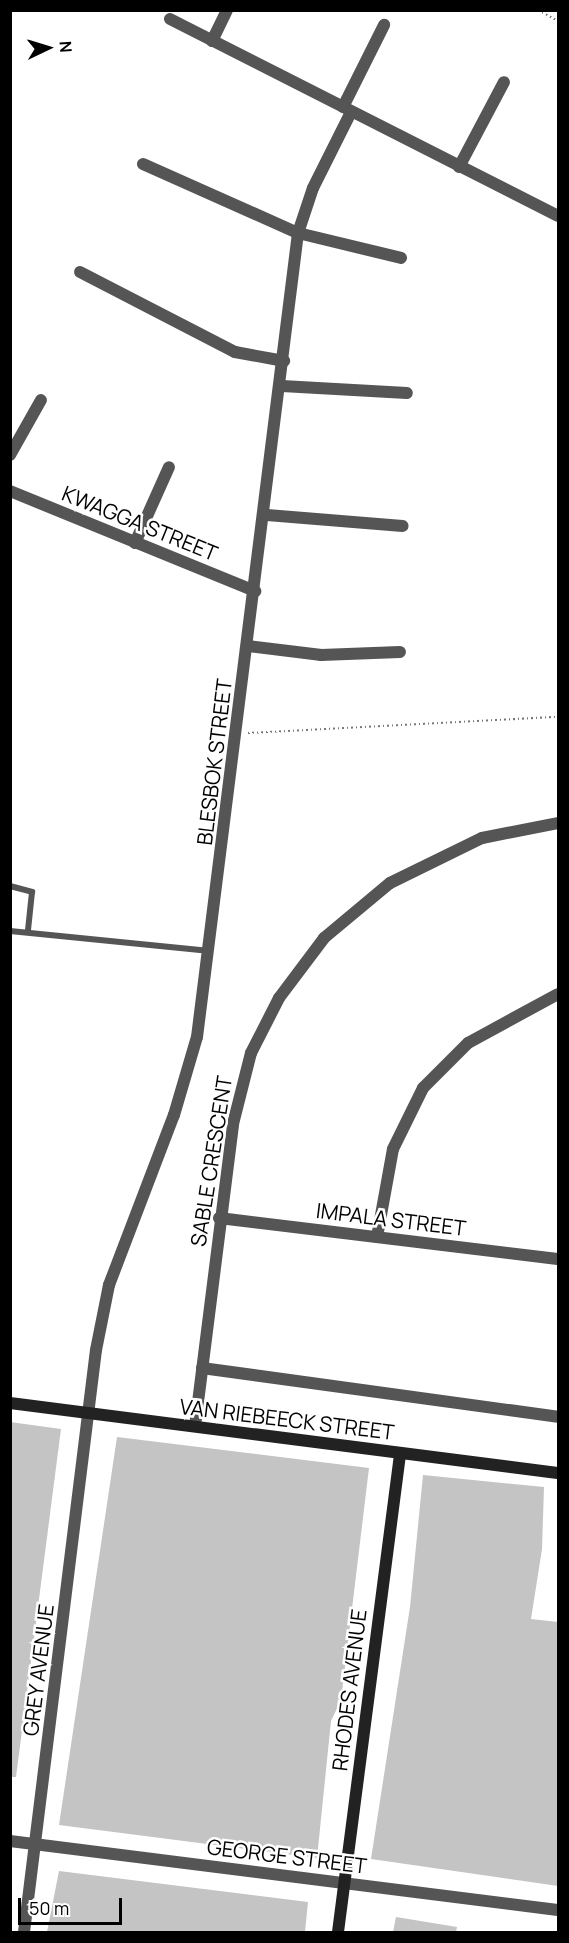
<!DOCTYPE html>
<html>
<head>
<meta charset="utf-8">
<style>
  body { margin:0 }
  #map { position:relative; width:569px; height:1943px; overflow:hidden; background:#fff; font-family:Manrope,sans-serif }
  div>[style] { position:absolute }
  .building>* { inset:0; background:#c4c4c4 }
  .path>* { height:2px; margin-top:-1px; transform-origin:0; background:repeating-linear-gradient(90deg,#777 0 1.5px,transparent 0 4.5px) }
  .lane>* { height:6px; margin:-3px; padding:0 3px; transform-origin:3px; border-radius:3px; background:#555 }
  .street>* { height:12px; margin:-6px; padding:0 6px; transform-origin:6px; border-radius:6px; background:#555 }
  .secondary>* { height:12px; margin:-6px; padding:0 6px; transform-origin:6px; border-radius:6px; background:#222 }
  span { translate:-50% -50%; white-space:nowrap; text-align:center; line-height:1.15; -webkit-text-stroke:5px #fff; paint-order:stroke }
  .street-label { font-size:21px; color:#000 }
  .frame { position:absolute; inset:0; border:12px solid #000; pointer-events:none }
  .north { position:absolute; left:18px; top:18px; width:60px; height:60px; -webkit-text-stroke:4px #fff; paint-order:stroke; rotate:86deg; font-size:16px; font-weight:700; line-height:24px; text-align:center; color:#000 }
  .north::after { content:''; display:block; margin:auto; width:21px; height:27px; background:#000; clip-path:polygon(50% 0,100% 100%,50% 72%,0 100%) }
  .scale { position:absolute; left:18px; top:1898px; width:104px; height:27px; box-sizing:border-box; border:3px solid #000; border-top:0; padding-left:8px; font-size:18px; line-height:21px; white-space:nowrap; color:#000; -webkit-text-stroke:4px #fff; paint-order:stroke }
</style>
</head>
<body>
<div id="map">
  <div class="building">
    <div style="clip-path:polygon(10px 1422px,61px 1429px,16px 1777px,10px 1777px)"></div>
    <div style="clip-path:polygon(117px 1437px,369px 1468px,341px 1700px,331px 1721px,317px 1858px,59px 1825px)"></div>
    <div style="clip-path:polygon(423px 1475px,544px 1487px,542px 1549px,531px 1619px,558px 1622px,558px 1886px,371px 1859px,410px 1607px)"></div>
    <div style="clip-path:polygon(59px 1871px,308px 1902px,305px 1932px,47px 1932px)"></div>
    <div style="clip-path:polygon(396px 1917px,457px 1927px,456px 1932px,393px 1932px)"></div>
  </div>
  <div class="path">
    <div style="left:538px;top:10px;width:23px;rotate:29deg"></div>
    <div style="left:248px;top:733px;width:310px;rotate:-3deg"></div>
  </div>
  <div class="lane">
    <div style="left:10px;top:886px;width:23px;rotate:15deg"></div>
    <div style="left:32px;top:892px;width:39px;rotate:96deg"></div>
    <div style="left:10px;top:931px;width:201px;rotate:5.7deg"></div>
  </div>
  <div class="street">
    <div style="left:170px;top:19px;width:435px;rotate:26.9deg"></div>
    <div style="left:212px;top:41px;width:34px;rotate:-64deg"></div>
    <div style="left:343px;top:107px;width:92px;rotate:-63.4deg"></div>
    <div style="left:143px;top:164px;width:170px;rotate:24deg"></div>
    <div style="left:298px;top:233px;width:106px;rotate:13.6deg"></div>
    <div style="left:459px;top:167px;width:96px;rotate:-62.1deg"></div>
    <div style="left:80px;top:272px;width:174px;rotate:27.3deg"></div>
    <div style="left:235px;top:352px;width:50px;rotate:10.4deg"></div>
    <div style="left:282px;top:386px;width:125px;rotate:3.2deg"></div>
    <div style="left:10px;top:455px;width:63px;rotate:-60.6deg"></div>
    <div style="left:10px;top:491px;width:265px;rotate:22.2deg"></div>
    <div style="left:267px;top:515px;width:136px;rotate:4.6deg"></div>
    <div style="left:135px;top:543px;width:83px;rotate:-65.9deg"></div>
    <div style="left:248px;top:646px;width:74px;rotate:7deg"></div>
    <div style="left:321px;top:655px;width:79px;rotate:-2.2deg"></div>
    <div style="left:219px;top:1218px;width:341px;rotate:6.9deg"></div>
    <div style="left:377px;top:1237px;width:89px;rotate:-79.7deg"></div>
    <div style="left:393px;top:1149px;width:68px;rotate:-63.8deg"></div>
    <div style="left:423px;top:1088px;width:64px;rotate:-45deg"></div>
    <div style="left:468px;top:1043px;width:102px;rotate:-28.6deg"></div>
    <div style="left:202px;top:1368px;width:359px;rotate:7.8deg"></div>
    <div style="left:195px;top:1426px;width:304px;rotate:-82.8deg"></div>
    <div style="left:233px;top:1124px;width:73px;rotate:-75.8deg"></div>
    <div style="left:251px;top:1053px;width:62px;rotate:-63deg"></div>
    <div style="left:279px;top:998px;width:75px;rotate:-53.1deg"></div>
    <div style="left:324px;top:938px;width:86px;rotate:-39.8deg"></div>
    <div style="left:390px;top:883px;width:102px;rotate:-26.1deg"></div>
    <div style="left:482px;top:838px;width:77px;rotate:-11.2deg"></div>
    <div style="left:10px;top:1841px;width:552px;rotate:7.18deg"></div>
    <div style="left:24px;top:1932px;width:586px;rotate:-82.95deg"></div>
    <div style="left:96px;top:1350px;width:66px;rotate:-78.7deg"></div>
    <div style="left:109px;top:1285px;width:182px;rotate:-69.1deg"></div>
    <div style="left:174px;top:1115px;width:81px;rotate:-73.6deg"></div>
    <div style="left:197px;top:1037px;width:810px;rotate:-82.84deg"></div>
    <div style="left:298px;top:233px;width:47px;rotate:-71.6deg"></div>
    <div style="left:313px;top:188px;width:85px;rotate:-63.4deg"></div>
  </div>
  <div class="secondary">
    <div style="left:10px;top:1403px;width:552px;rotate:7.28deg"></div>
    <div style="left:338px;top:1932px;width:483px;rotate:-82.6deg"></div>
  </div>
  <div class="street-label">
    <span style="left:140px;top:523px;rotate:22deg">KWAGGA STREET</span>
    <span style="left:214px;top:762px;rotate:-83deg">BLESBOK STREET</span>
    <span style="left:211px;top:1161px;rotate:-81deg">SABLE CRESCENT</span>
    <span style="left:391px;top:1219px;rotate:7deg">IMPALA STREET</span>
    <span style="left:287px;top:1419px;rotate:7deg">VAN RIEBEECK STREET</span>
    <span style="left:38px;top:1670px;rotate:-83deg">GREY AVENUE</span>
    <span style="left:349px;top:1690px;rotate:-83deg">RHODES AVENUE</span>
    <span style="left:287px;top:1856px;rotate:7deg">GEORGE STREET</span>
  </div>
  <div class="frame"></div>
  <div class="north">N</div>
  <div class="scale">50 m</div>
</div>
</body>
</html>
